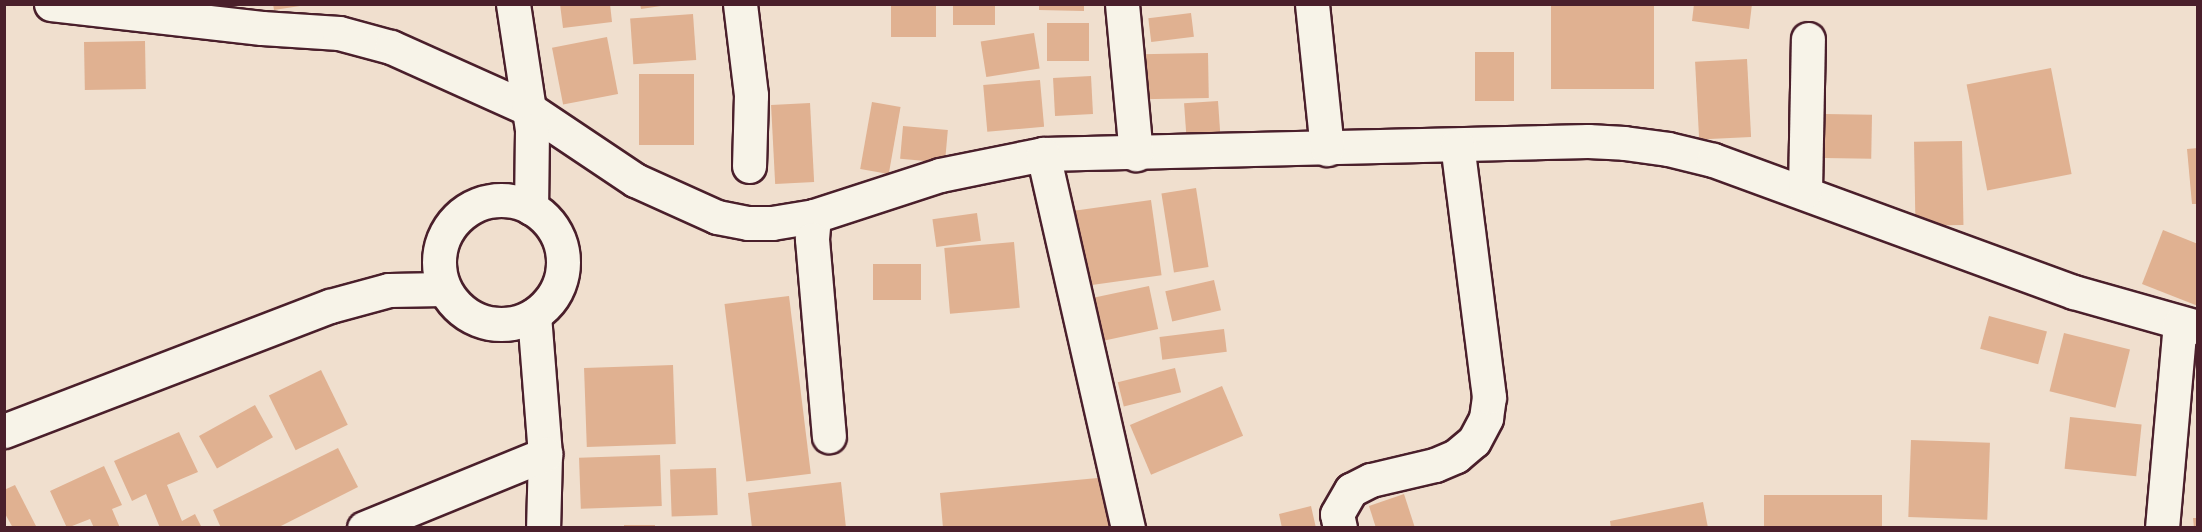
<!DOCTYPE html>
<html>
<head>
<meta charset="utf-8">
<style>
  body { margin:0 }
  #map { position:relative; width:2202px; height:532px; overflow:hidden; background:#f0dfce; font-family:Caveat,sans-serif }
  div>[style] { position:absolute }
  .building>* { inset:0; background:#e0b191; transform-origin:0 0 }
  .roads { filter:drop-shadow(2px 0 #4a1f2b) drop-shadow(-2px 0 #4a1f2b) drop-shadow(0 2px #4a1f2b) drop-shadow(0 -2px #4a1f2b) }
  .minor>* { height:33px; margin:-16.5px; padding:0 16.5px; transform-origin:16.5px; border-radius:16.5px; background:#f7f3e8 }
  .minor>.ring { margin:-16.5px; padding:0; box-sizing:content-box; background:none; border:33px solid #f7f3e8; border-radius:50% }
  span { translate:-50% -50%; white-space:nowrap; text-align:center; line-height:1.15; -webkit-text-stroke:4.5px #f7f3e8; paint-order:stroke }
  .frame { position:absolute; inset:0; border:6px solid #4a1f2b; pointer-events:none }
</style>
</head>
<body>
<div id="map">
  <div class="building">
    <div style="clip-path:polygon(273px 4px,300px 4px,300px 6px,274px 10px)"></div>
    <div style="clip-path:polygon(560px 4px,610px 4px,612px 22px,563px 28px)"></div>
    <div style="clip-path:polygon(640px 4px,660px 4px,661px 6px,641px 9px)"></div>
    <div style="left:891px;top:4px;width:45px;height:33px"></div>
    <div style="left:953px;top:4px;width:42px;height:21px"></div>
    <div style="left:1551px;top:4px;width:103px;height:85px"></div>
    <div style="clip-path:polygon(1694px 4px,1752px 4px,1749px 29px,1692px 21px)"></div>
    <div style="clip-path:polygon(1039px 5px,1084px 5px,1084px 11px,1039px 10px)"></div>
    <div style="left:1191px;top:13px;width:24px;height:43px;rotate:83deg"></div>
    <div style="left:693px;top:14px;width:46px;height:63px;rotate:86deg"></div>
    <div style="left:1047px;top:23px;width:42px;height:38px"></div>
    <div style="left:1034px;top:33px;width:36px;height:54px;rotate:81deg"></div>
    <div style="left:607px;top:37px;width:58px;height:56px;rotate:79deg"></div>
    <div style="left:145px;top:41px;width:48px;height:61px;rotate:89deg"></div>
    <div style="left:1514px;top:52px;width:49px;height:39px;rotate:90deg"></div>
    <div style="left:1208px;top:53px;width:45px;height:67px;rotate:89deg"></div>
    <div style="left:1747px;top:59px;width:78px;height:52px;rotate:87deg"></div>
    <div style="left:2051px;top:68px;width:108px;height:86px;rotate:79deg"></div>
    <div style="left:694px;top:74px;width:71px;height:55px;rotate:90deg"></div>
    <div style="left:1091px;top:76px;width:38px;height:38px;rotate:87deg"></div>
    <div style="left:1040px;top:80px;width:47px;height:57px;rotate:85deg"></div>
    <div style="left:1218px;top:101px;width:42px;height:34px;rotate:86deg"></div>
    <div style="left:872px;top:102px;width:29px;height:68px;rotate:10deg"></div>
    <div style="left:810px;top:103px;width:79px;height:39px;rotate:87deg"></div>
    <div style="left:1825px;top:114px;width:47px;height:44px;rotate:1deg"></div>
    <div style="left:903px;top:126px;width:45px;height:33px;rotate:5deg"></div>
    <div style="left:1962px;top:141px;width:84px;height:48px;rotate:89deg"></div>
    <div style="clip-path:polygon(2198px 148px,2198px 204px,2192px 204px,2187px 149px)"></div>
    <div style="left:1196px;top:188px;width:80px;height:35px;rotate:81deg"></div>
    <div style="left:1151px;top:200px;width:76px;height:83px;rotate:82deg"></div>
    <div style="left:977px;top:213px;width:28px;height:45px;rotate:82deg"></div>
    <div style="clip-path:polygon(2163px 230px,2198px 244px,2198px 306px,2142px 284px)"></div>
    <div style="left:1014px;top:242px;width:66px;height:70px;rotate:85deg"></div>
    <div style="left:873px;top:264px;width:48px;height:36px"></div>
    <div style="left:1214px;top:280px;width:31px;height:50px;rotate:77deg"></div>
    <div style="left:1149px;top:286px;width:44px;height:63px;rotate:78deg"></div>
    <div style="left:789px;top:296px;width:179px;height:65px;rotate:83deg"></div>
    <div style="left:1989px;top:316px;width:60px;height:34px;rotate:15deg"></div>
    <div style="left:1224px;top:329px;width:23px;height:65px;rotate:83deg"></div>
    <div style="left:2064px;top:333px;width:68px;height:60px;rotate:14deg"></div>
    <div style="left:673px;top:365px;width:79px;height:89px;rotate:88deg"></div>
    <div style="left:1175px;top:368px;width:25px;height:59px;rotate:76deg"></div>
    <div style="left:321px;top:370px;width:61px;height:58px;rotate:64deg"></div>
    <div style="left:1222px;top:386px;width:54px;height:100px;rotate:67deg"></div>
    <div style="left:255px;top:405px;width:37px;height:64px;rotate:61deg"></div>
    <div style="left:2070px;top:417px;width:72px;height:52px;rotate:6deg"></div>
    <div style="clip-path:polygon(179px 432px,198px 472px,167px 485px,182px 521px,195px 514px,202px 528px,160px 528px,146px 494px,132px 501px,114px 461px)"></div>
    <div style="left:1911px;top:440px;width:79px;height:77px;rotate:2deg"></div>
    <div style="clip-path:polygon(338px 448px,358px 487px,277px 528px,221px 528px,213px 510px)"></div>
    <div style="left:660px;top:455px;width:51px;height:81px;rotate:88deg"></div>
    <div style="clip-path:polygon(104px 466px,122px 505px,112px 509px,120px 528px,94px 528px,90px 519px,67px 528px,50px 491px)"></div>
    <div style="left:716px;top:468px;width:47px;height:46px;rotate:88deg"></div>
    <div style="clip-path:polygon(1108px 477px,1113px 528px,943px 528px,940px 493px)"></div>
    <div style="clip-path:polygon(841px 482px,846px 528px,752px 528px,748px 493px)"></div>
    <div style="clip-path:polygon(15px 485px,37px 528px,13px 528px,4px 512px,4px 490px)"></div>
    <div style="clip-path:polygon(1404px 494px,1415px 528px,1376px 528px,1369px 506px)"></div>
    <div style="left:1882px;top:495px;width:33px;height:118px;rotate:90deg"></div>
    <div style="clip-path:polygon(1703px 502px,1708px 528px,1611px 528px,1610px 521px)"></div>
    <div style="clip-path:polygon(1311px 506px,1316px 528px,1282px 528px,1279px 514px)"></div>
    <div style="clip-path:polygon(2193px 518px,2198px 518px,2198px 528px,2194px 528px)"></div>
    <div style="left:624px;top:525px;width:31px;height:3px"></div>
  </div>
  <div class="roads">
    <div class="minor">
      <div style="left:51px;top:4px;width:212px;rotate:6.5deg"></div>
      <div style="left:262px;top:28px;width:77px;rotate:3.7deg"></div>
      <div style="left:339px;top:33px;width:54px;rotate:15.1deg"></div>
      <div style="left:391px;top:47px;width:151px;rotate:24.2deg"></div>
      <div style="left:529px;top:109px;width:128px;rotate:33.8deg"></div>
      <div style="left:635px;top:180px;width:90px;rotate:24.3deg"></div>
      <div style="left:717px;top:217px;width:32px;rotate:11deg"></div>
      <div style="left:748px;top:223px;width:24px"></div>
      <div style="left:772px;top:223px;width:43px;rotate:-9.5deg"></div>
      <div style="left:814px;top:216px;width:133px;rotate:-18deg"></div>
      <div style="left:940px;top:175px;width:105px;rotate:-11.5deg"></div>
      <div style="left:1043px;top:154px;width:545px;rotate:-1.37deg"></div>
      <div style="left:1588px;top:141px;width:36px;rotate:3deg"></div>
      <div style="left:1624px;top:143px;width:44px;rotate:7.8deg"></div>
      <div style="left:1668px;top:149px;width:46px;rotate:13.7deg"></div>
      <div style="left:1713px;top:160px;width:384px;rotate:20.1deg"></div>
      <div style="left:2074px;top:292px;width:129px;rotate:15.8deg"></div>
      <div style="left:513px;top:4px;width:127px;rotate:81.4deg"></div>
      <div style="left:532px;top:130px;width:78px;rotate:90.7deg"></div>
      <div style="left:740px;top:4px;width:92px;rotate:83.1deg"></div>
      <div style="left:751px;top:95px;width:71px;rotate:91.6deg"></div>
      <div style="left:1122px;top:4px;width:151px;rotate:84.7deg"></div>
      <div style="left:1312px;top:4px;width:146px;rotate:84.1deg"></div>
      <div style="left:1043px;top:154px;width:384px;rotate:77.2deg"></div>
      <div style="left:1805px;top:191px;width:152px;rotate:-88.9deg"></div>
      <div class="ring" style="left:439px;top:200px;width:91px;height:91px"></div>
      <div style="left:814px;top:216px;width:23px;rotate:95deg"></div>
      <div style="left:812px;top:239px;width:198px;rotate:85.1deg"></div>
      <div style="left:534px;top:315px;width:139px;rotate:85.5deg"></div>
      <div style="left:545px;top:454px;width:74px;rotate:91.5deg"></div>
      <div style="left:4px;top:431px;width:349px;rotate:-21deg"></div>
      <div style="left:330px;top:306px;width:61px;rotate:-15.2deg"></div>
      <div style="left:389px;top:290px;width:55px;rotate:-1deg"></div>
      <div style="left:364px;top:528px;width:196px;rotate:-22.2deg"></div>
      <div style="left:1340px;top:528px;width:14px;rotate:-102deg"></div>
      <div style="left:1337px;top:514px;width:28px;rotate:-60deg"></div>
      <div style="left:1351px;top:490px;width:22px;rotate:-27deg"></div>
      <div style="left:1371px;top:480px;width:66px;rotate:-13.2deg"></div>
      <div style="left:1435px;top:465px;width:23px;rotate:-23deg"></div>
      <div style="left:1456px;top:456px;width:23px;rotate:-40deg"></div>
      <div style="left:1474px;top:441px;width:26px;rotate:-62deg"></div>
      <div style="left:1486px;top:418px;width:21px;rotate:-82deg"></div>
      <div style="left:1489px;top:397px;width:254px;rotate:-97.2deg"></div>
      <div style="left:2162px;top:528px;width:205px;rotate:-85deg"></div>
    </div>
  </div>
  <div class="frame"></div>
</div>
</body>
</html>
